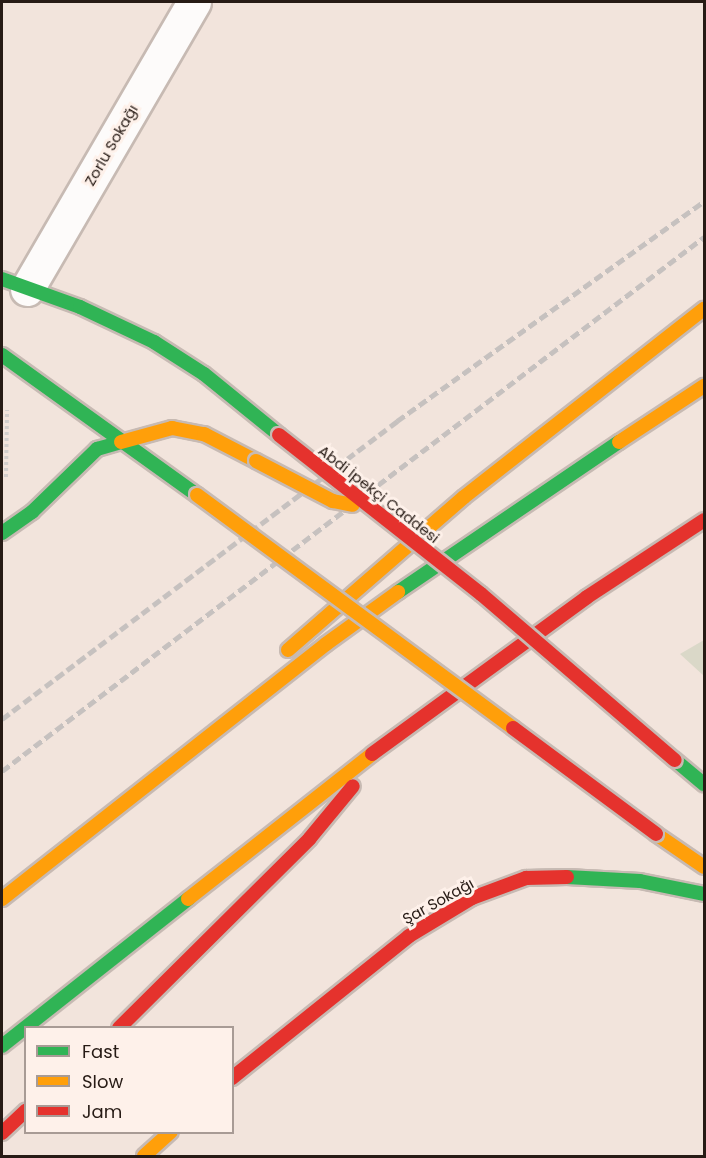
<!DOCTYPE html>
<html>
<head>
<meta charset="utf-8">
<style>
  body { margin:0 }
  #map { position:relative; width:706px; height:1158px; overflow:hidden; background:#f2e4dc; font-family:Poppins,sans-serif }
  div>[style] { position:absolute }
  .green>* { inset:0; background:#dad8c8 }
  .path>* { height:4px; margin-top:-2px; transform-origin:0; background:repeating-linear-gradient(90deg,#d2cecc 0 3px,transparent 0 6px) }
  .roads { filter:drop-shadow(2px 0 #c7bab3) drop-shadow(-2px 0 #c7bab3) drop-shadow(0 2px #c7bab3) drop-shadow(0 -2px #c7bab3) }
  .street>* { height:33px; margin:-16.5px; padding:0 16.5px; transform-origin:16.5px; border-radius:16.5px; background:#fdfbfa }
  .fast>* { height:14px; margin:-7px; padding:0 7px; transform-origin:7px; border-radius:7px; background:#30b455 }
  .slow>* { height:14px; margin:-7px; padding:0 7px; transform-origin:7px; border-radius:7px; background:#ff9f0a }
  .jam>* { height:14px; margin:-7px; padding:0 7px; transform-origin:7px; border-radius:7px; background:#e5322d }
  .rail>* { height:4.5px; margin-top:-2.25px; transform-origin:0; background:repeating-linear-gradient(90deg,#c6c1bf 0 9px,transparent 0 13.5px) }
  .bridges { filter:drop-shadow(2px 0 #c7bab3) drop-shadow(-2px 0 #c7bab3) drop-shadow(0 2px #c7bab3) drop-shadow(0 -2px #c7bab3) }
  .slow-bridge>* { height:14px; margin:-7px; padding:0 7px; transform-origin:7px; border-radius:7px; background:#ff9f0a }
  .jam-bridge>* { height:14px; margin:-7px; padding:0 7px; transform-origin:7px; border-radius:7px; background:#e5322d }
  span { translate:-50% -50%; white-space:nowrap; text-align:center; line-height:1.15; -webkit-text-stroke:6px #fef1ea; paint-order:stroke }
  .street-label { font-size:15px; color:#271b15 }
  .frame { position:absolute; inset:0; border:3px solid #271b15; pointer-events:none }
  .legend { position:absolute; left:24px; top:1026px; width:210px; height:108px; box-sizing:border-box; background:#fef1ea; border:2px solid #a89b95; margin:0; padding:8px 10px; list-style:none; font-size:18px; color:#271b15 }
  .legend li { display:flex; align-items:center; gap:12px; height:30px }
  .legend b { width:30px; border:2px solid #a89b95 }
</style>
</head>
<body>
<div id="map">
  <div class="green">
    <div style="clip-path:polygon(704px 640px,704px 676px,680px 654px)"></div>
  </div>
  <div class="path">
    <div style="left:6px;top:477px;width:67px;rotate:-89.1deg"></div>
  </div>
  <div class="roads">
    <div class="street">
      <div style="left:27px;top:289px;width:332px;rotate:-59.8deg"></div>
    </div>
    <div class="fast">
      <div style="left:2px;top:279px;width:83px;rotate:19.7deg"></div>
      <div style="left:80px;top:307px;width:82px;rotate:25.3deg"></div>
      <div style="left:154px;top:342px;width:59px;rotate:32.6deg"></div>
      <div style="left:204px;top:374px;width:97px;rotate:39.1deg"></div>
      <div style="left:2px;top:355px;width:240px;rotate:35.7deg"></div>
      <div style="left:2px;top:533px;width:37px;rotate:-35deg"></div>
      <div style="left:32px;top:512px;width:91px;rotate:-44.1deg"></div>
      <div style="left:97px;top:449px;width:25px;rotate:-16deg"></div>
      <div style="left:398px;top:592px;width:267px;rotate:-34.2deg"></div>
      <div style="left:675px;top:760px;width:38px;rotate:40deg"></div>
      <div style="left:567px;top:877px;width:73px;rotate:3.1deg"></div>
      <div style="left:640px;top:881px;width:65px;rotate:11.5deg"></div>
      <div style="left:2px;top:1046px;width:237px;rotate:-38.3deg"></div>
    </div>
    <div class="slow">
      <div style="left:121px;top:442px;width:53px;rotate:-15.4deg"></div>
      <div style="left:172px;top:428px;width:33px;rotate:11deg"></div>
      <div style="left:204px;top:434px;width:59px;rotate:27.4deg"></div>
      <div style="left:619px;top:442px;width:102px;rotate:-33.4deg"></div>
      <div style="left:288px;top:650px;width:233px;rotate:-41deg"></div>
      <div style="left:464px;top:497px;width:305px;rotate:-38.1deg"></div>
      <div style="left:656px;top:834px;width:58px;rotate:34.5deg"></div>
      <div style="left:2px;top:899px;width:412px;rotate:-38.2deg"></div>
      <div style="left:326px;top:644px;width:89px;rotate:-35.8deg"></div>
      <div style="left:188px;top:899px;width:234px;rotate:-38.2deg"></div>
      <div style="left:144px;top:1156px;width:36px;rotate:-42deg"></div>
    </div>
    <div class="jam">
      <div style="left:372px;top:754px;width:266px;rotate:-36.1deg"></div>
      <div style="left:587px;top:597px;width:140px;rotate:-33.3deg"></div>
      <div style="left:119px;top:1028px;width:269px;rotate:-44.8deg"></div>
      <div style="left:310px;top:838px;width:67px;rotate:-50.4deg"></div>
      <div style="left:232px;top:1078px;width:227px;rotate:-38.7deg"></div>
      <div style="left:409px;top:936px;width:74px;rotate:-31.1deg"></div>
      <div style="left:472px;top:898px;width:58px;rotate:-20.3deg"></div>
      <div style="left:526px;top:878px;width:41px;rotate:-1.4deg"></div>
      <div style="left:2px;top:1133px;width:33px;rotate:-43deg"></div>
    </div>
  </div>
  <div class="rail">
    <div style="left:2px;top:719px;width:495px;rotate:-37deg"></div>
    <div style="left:397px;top:421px;width:378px;rotate:-35.6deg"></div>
    <div style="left:2px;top:771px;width:882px;rotate:-37.26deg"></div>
  </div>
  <div class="bridges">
    <div class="slow-bridge">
      <div style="left:256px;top:461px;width:87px;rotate:27.5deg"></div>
      <div style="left:333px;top:501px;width:20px;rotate:11deg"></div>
      <div style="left:197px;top:495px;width:393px;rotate:36.4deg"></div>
    </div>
    <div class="jam-bridge">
      <div style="left:279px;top:435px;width:257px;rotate:38.2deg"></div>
      <div style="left:481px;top:594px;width:255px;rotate:40.6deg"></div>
      <div style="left:513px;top:728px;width:178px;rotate:36.5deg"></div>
    </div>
  </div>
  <div class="street-label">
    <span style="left:111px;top:145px;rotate:-60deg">Zorlu Sokağı</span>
    <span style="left:379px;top:494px;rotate:38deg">Abdi İpekçi Caddesi</span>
    <span style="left:438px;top:901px;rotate:-29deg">Şar Sokağı</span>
  </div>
  <div class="frame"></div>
  <ul class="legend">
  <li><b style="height:8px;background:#30b455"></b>Fast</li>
  <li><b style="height:8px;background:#ff9f0a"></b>Slow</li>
  <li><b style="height:8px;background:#e5322d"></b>Jam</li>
  </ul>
</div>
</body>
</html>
